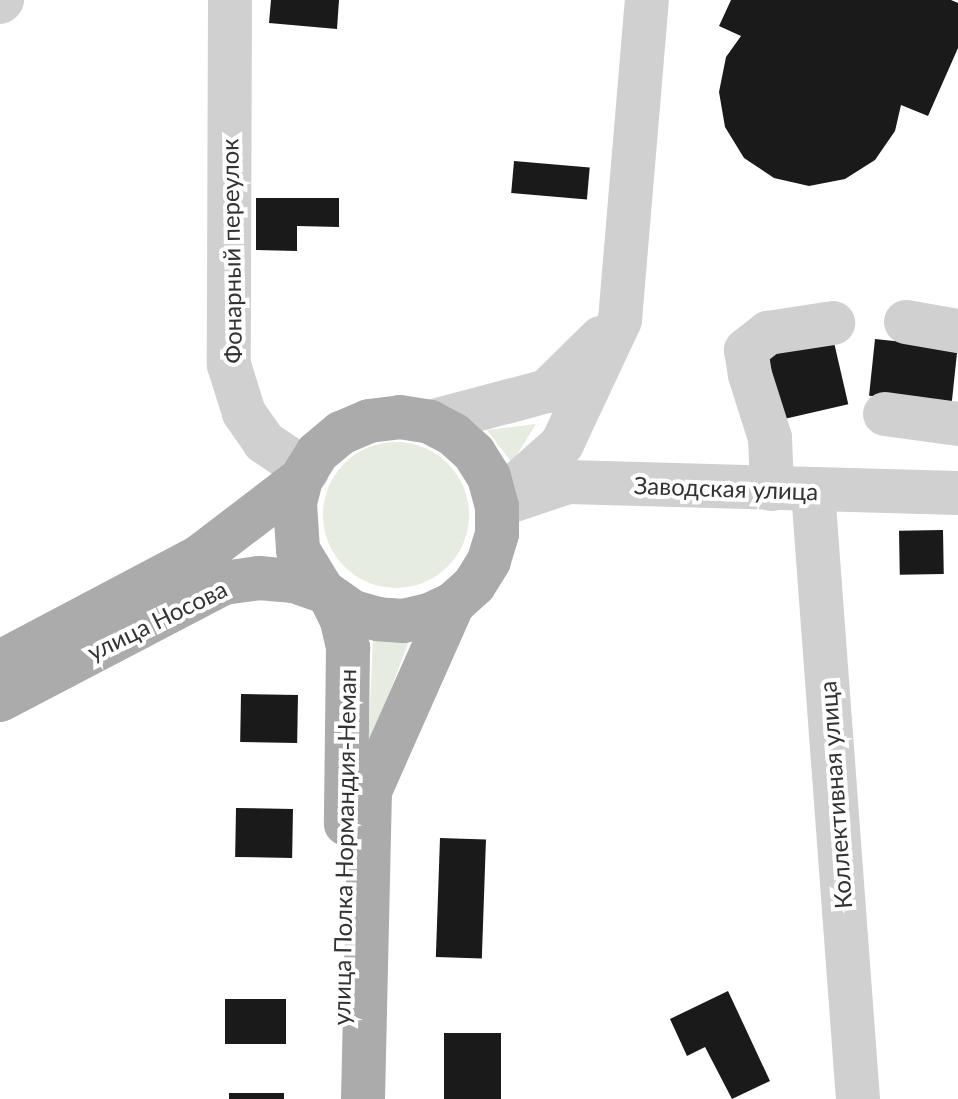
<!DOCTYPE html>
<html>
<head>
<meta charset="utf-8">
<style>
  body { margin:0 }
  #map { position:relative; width:958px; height:1099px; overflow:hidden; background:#fff; font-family:Lato,sans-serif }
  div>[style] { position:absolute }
  .green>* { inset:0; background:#e6ecdf }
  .round { border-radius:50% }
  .building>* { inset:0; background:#1a1a1a; transform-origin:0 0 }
  .minor>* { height:44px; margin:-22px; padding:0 22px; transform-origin:22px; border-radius:22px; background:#d0d0d0 }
  .major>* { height:44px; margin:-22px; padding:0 22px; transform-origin:22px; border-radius:22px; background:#ababab }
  span { translate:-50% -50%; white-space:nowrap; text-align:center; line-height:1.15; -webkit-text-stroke:8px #fff; paint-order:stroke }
  .street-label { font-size:24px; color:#333 }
</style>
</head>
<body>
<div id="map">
  <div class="green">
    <div style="clip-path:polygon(536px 424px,512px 463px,487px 430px)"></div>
    <div class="round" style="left:323px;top:442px;width:146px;height:146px"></div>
    <div style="clip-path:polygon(373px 638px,409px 641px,368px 749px)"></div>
  </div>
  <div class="building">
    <div style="clip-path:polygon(271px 0,339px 0,337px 29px,269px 23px)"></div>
    <div style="clip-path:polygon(731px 0,951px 0,958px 3px,958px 48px,928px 116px,901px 105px,895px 131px,875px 160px,845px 179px,809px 186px,774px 178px,744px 158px,725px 127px,719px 92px,726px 57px,741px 36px,719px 26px)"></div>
    <div style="left:514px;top:161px;width:76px;height:32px;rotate:5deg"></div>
    <div style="clip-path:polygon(256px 198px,339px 198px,339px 227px,297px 226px,297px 251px,256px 250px)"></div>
    <div style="left:833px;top:338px;width:68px;height:77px;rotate:77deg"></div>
    <div style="left:875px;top:339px;width:83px;height:57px;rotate:6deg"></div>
    <div style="left:943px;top:530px;width:44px;height:44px;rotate:89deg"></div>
    <div style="left:241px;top:694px;width:57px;height:48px;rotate:1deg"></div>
    <div style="left:236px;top:808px;width:57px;height:49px;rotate:1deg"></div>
    <div style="left:440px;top:838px;width:46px;height:119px;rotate:2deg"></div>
    <div style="clip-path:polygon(728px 991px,770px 1081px,732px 1099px,705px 1047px,687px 1056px,670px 1019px)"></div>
    <div style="left:286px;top:999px;width:45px;height:61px;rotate:90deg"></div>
    <div style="left:444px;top:1033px;width:57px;height:66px"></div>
    <div style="left:229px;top:1093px;width:55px;height:6px"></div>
  </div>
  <div class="minor">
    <div style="left:230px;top:0;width:365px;rotate:90.2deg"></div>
    <div style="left:229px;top:365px;width:50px;rotate:72.6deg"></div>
    <div style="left:244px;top:413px;width:35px;rotate:55deg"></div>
    <div style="left:264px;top:442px;width:52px;rotate:34deg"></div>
    <div style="left:0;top:2px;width:3px;rotate:-45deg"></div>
    <div style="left:906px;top:322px;width:53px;rotate:9.8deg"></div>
    <div style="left:885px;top:414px;width:74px;rotate:7.8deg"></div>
    <div style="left:430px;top:422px;width:121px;rotate:-14.8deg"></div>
    <div style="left:547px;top:391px;width:76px;rotate:-44.5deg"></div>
    <div style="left:772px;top:489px;width:51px;rotate:-92.2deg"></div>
    <div style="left:770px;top:438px;width:66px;rotate:-107.6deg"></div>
    <div style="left:750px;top:375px;width:25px;rotate:-99deg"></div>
    <div style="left:746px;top:350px;width:28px;rotate:-38deg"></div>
    <div style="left:768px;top:333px;width:66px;rotate:-8.7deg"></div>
    <div style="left:813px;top:491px;width:610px;rotate:85.77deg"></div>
    <div style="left:497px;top:502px;width:87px;rotate:-41.7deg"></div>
    <div style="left:562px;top:444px;width:137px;rotate:-64.9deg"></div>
    <div style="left:620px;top:320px;width:321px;rotate:-85.2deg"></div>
    <div style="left:508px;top:502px;width:63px;rotate:-18.4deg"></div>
    <div style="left:568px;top:482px;width:390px;rotate:1.6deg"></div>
  </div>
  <div class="major">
    <div style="left:331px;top:598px;width:25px;rotate:64deg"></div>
    <div style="left:342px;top:621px;width:28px;rotate:77deg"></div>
    <div style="left:348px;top:648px;width:176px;rotate:90.7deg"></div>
    <div style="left:0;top:662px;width:225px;rotate:-27.8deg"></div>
    <div style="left:199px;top:557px;width:128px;rotate:-37.4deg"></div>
    <div style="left:301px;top:479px;width:31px;rotate:-58deg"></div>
    <div style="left:317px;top:453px;width:31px;rotate:-40deg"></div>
    <div style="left:341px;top:433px;width:30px;rotate:-23deg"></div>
    <div style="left:369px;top:421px;width:31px;rotate:-7deg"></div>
    <div style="left:400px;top:417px;width:30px;rotate:9deg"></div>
    <div style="left:430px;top:422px;width:27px;rotate:28deg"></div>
    <div style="left:454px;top:435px;width:27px;rotate:42deg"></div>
    <div style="left:474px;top:453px;width:28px;rotate:58deg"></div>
    <div style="left:489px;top:477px;width:30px;rotate:75deg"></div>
    <div style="left:497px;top:506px;width:28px;rotate:90deg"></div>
    <div style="left:497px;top:534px;width:28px;rotate:107deg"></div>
    <div style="left:489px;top:561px;width:28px;rotate:122deg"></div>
    <div style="left:474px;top:585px;width:28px;rotate:138deg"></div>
    <div style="left:453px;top:604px;width:26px;rotate:155deg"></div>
    <div style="left:429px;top:615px;width:26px;rotate:167deg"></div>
    <div style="left:404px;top:621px;width:26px;rotate:-176deg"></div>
    <div style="left:378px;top:619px;width:26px;rotate:-164deg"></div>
    <div style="left:353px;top:612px;width:37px;rotate:-145deg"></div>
    <div style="left:323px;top:591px;width:48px;rotate:-121.4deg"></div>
    <div style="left:298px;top:550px;width:47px;rotate:-93.7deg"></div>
    <div style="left:295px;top:503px;width:25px;rotate:-76deg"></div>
    <div style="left:0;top:700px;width:253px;rotate:-27.6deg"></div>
    <div style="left:224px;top:583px;width:35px;rotate:-8deg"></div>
    <div style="left:259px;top:578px;width:35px;rotate:5deg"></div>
    <div style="left:294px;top:581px;width:31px;rotate:19deg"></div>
    <div style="left:363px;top:1099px;width:308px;rotate:-88.7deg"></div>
    <div style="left:370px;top:791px;width:205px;rotate:-66.1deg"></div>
  </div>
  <div class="street-label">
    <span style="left:231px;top:251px;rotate:-91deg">Фонарный переулок</span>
    <span style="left:726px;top:488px;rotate:2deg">Заводская улица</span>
    <span style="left:157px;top:620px;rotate:-26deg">улица Носова</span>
    <span style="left:835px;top:795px;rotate:-94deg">Коллективная улица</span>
    <span style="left:344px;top:847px;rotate:-89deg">улица Полка Нормандия-Неман</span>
  </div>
</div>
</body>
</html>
